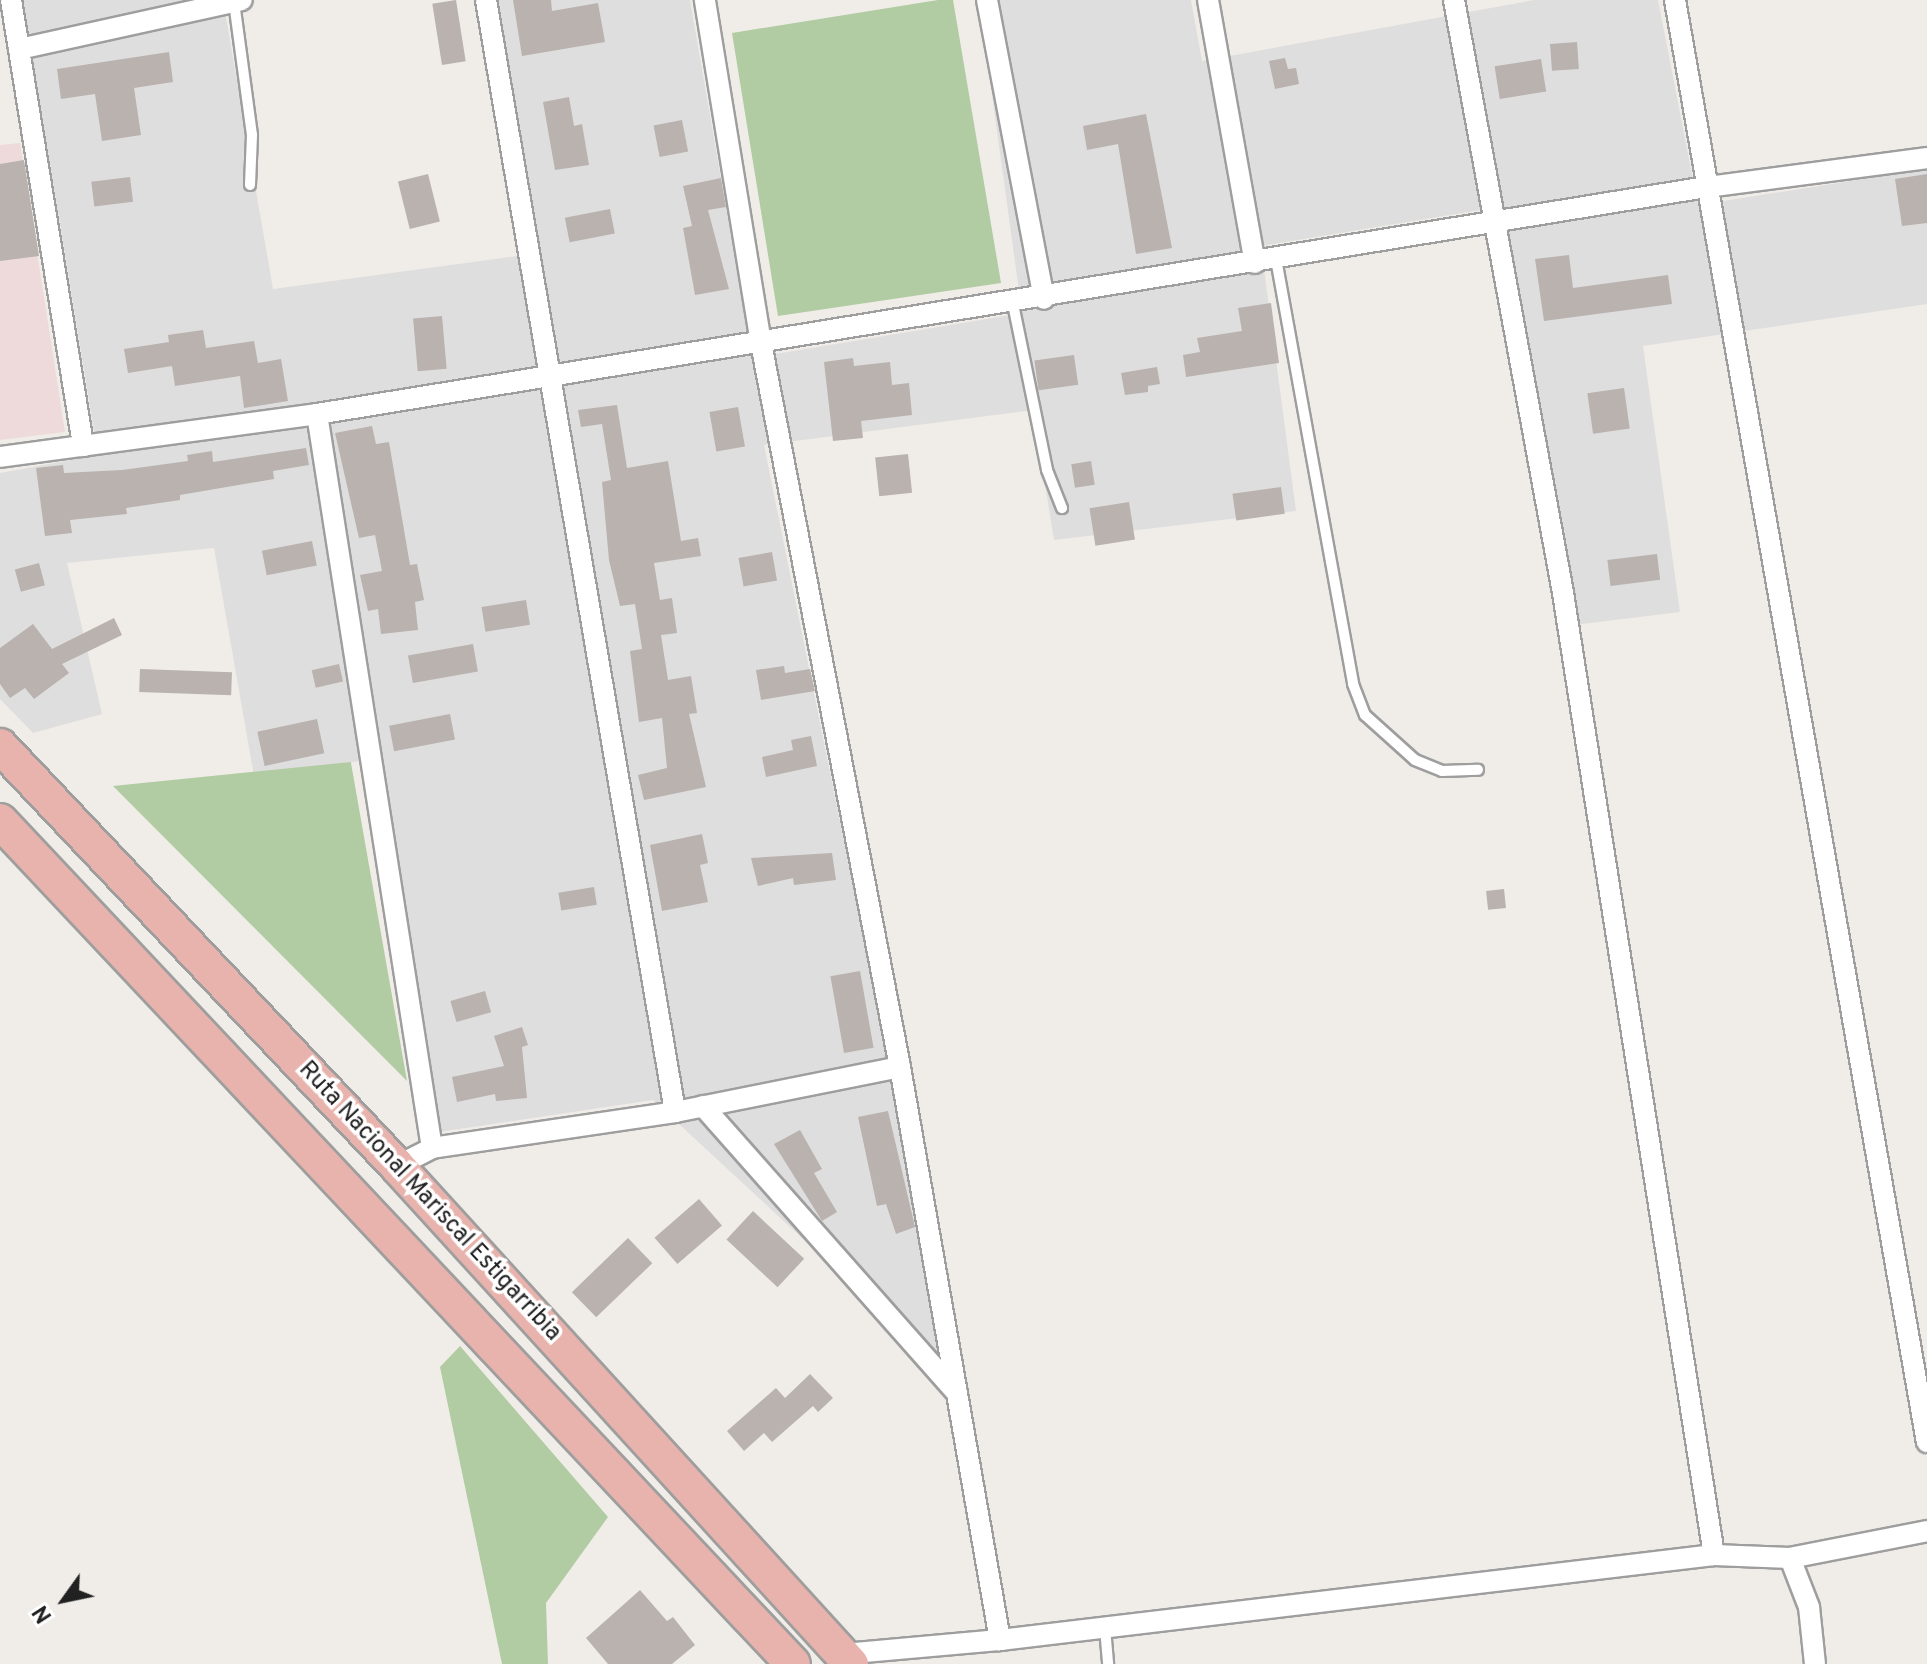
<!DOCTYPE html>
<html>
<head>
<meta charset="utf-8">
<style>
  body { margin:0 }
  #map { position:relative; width:1927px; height:1664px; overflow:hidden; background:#f0ede8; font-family:Overpass,sans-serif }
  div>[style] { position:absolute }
  .residential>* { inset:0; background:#dfdede }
  .commercial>* { inset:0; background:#eedadb }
  .forest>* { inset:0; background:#b1cba2 }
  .building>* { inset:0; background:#b9b2ae; transform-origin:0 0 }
  .roads { filter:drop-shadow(2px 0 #9e9e9e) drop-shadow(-2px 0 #9e9e9e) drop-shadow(0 2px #9e9e9e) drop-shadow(0 -2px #9e9e9e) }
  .service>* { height:10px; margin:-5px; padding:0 5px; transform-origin:5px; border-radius:5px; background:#fff }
  .minor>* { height:20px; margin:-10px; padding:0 10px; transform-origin:10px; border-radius:10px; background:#fff }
  .trunk>* { height:34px; margin:-17px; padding:0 17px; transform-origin:17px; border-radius:17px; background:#e8b3ac }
  span { translate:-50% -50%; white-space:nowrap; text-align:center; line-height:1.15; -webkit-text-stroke:7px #fff; paint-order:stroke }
  .street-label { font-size:24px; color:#212121 }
  .north { position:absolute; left:24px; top:1560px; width:80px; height:80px; -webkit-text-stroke:6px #fff; paint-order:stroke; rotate:237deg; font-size:22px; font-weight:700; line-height:32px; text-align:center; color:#212121 }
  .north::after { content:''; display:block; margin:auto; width:28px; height:36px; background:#212121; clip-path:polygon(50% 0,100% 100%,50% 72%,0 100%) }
</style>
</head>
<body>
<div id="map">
  <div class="residential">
    <div style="clip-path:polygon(23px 0,223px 0,273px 289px,532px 254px,490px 0,690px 0,752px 358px,1022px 313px,979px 0,1191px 0,1202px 61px,1534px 0,1658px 0,1698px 205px,1927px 169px,1927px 304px,1643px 346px,1680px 612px,1574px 625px,1499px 207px,1261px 246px,1296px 511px,1054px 540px,1033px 410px,764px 445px,952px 1377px,653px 1100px,439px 1132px,381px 758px,254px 776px,214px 548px,67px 563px,102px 714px,33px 733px,0 699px,0 473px,98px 455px)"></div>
  </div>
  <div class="commercial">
    <div style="clip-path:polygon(20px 143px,65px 432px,0 440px,0 145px)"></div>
  </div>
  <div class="forest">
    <div style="clip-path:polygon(938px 0,953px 0,1001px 283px,778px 316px,732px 33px)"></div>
    <div style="clip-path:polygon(351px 762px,351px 763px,407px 1081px,113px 786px)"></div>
    <div style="clip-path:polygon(460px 1346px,608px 1517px,546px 1603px,548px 1664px,502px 1664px,440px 1367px)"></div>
  </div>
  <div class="building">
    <div style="left:456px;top:0;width:62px;height:24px;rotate:81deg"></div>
    <div style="clip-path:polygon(513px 0,551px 0,552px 11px,598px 3px,605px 42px,522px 56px)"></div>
    <div style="left:1577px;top:42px;width:27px;height:27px;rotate:86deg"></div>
    <div style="clip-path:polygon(169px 52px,173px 82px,134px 88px,141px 135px,102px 141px,95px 94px,61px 99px,57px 69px)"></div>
    <div style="clip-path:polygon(1285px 58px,1288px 69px,1296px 68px,1299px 84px,1275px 89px,1269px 61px)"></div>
    <div style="left:1541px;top:59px;width:33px;height:47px;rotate:81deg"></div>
    <div style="clip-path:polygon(569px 97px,574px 126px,582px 124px,589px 165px,555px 170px,543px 102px)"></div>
    <div style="clip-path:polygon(1146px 114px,1172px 248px,1136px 254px,1118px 144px,1087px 150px,1083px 126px)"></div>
    <div style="left:682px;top:120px;width:32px;height:29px;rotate:79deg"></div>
    <div style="clip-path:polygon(24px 160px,39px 256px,0 261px,0 164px)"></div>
    <div style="left:428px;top:174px;width:49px;height:31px;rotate:76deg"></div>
    <div style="clip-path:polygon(1927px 174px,1927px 223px,1902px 226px,1895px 179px)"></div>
    <div style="left:130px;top:177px;width:25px;height:39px;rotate:83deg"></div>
    <div style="clip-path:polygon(721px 178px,726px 207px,708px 210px,729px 289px,695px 295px,683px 228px,692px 226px,683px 186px)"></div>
    <div style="left:610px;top:209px;width:25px;height:46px;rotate:79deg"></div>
    <div style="clip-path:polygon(1569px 255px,1573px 288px,1668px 275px,1672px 304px,1544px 321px,1535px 259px)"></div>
    <div style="clip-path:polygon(1271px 303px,1279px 363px,1186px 377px,1183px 355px,1200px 352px,1197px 338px,1242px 331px,1238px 308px)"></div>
    <div style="left:442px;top:316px;width:53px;height:29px;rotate:85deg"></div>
    <div style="clip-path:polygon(203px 330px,206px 348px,254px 341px,258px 363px,281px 359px,288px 401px,244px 408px,240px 376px,175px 386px,172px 366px,128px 373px,124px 349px,169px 342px,168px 335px)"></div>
    <div style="left:1074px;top:355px;width:30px;height:40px;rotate:82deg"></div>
    <div style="clip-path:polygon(853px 358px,854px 366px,890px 362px,892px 385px,909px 383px,912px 415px,861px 421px,863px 438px,833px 441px,824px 362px)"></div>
    <div style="clip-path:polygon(1157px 367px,1160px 384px,1148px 386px,1148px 392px,1125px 395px,1121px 373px)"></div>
    <div style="left:1624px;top:388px;width:41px;height:37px;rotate:82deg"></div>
    <div style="clip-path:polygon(617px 405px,627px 468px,668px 461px,681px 541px,698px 538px,701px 556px,654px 563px,660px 600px,672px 598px,677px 633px,661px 635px,668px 680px,691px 676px,697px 713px,689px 714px,706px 787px,644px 800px,638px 775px,667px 768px,662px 718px,639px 722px,630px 651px,642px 649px,635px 604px,620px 606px,609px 560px,602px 482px,611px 480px,602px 424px,581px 427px,578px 410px)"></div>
    <div style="left:738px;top:407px;width:40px;height:29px;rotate:80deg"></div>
    <div style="clip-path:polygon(372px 426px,376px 444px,389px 442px,410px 565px,417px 564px,424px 600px,415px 602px,418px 630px,381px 634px,378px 609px,368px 611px,360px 575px,382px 571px,375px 535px,359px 538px,335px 433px)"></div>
    <div style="clip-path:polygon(306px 448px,309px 465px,273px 471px,274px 479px,180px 495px,180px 500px,126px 508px,127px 514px,70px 520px,72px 533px,45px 536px,36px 468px,63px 465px,64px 473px,122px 470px,188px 461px,187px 455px,212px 451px,213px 462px)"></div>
    <div style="left:908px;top:454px;width:39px;height:33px;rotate:84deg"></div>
    <div style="left:1091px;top:461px;width:24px;height:20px;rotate:81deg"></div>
    <div style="left:1281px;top:487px;width:27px;height:49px;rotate:82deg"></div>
    <div style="left:1129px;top:502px;width:38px;height:40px;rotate:81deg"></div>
    <div style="left:312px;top:541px;width:25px;height:51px;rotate:79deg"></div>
    <div style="left:772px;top:552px;width:29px;height:34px;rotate:80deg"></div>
    <div style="left:1657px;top:554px;width:26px;height:50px;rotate:83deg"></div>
    <div style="left:39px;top:563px;width:23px;height:25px;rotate:75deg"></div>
    <div style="left:526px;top:600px;width:25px;height:45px;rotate:81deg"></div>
    <div style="clip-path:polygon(114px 618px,122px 635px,62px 664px,69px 673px,34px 699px,25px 688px,10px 698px,0 684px,0 648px,33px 624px,52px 649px)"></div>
    <div style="left:473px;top:644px;width:28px;height:66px;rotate:80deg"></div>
    <div style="left:339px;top:664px;width:18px;height:28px;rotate:77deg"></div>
    <div style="clip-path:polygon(784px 666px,785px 673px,810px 669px,815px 691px,761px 700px,756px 670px)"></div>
    <div style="left:140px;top:669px;width:92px;height:23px;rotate:2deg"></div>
    <div style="left:450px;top:714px;width:26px;height:62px;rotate:79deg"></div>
    <div style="left:317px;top:719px;width:35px;height:61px;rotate:78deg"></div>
    <div style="clip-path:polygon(811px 736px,817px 766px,766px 777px,762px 757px,793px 750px,791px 740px)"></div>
    <div style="clip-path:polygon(702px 834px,708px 863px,700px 865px,708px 902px,662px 911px,650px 845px)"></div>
    <div style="clip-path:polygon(832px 853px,836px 880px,794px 885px,793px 878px,758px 886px,751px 858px)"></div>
    <div style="left:594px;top:887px;width:18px;height:36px;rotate:81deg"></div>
    <div style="left:1504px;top:889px;width:19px;height:18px;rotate:84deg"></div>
    <div style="left:860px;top:971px;width:78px;height:30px;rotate:80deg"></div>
    <div style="left:485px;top:991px;width:22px;height:36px;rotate:74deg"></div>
    <div style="clip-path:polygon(522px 1027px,528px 1045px,522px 1047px,527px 1098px,496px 1101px,495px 1094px,457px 1102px,452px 1077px,504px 1066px,494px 1036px)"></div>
    <div style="clip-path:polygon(888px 1111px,915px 1227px,896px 1234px,886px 1204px,877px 1206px,858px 1117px)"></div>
    <div style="clip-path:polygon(800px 1130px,822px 1169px,814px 1173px,837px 1212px,822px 1221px,774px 1144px)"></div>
    <div style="left:699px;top:1199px;width:35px;height:59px;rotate:49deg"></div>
    <div style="left:753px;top:1211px;width:70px;height:39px;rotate:43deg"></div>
    <div style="left:628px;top:1238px;width:35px;height:78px;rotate:46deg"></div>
    <div style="clip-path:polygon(810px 1374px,833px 1398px,818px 1412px,813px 1406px,772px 1442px,764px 1433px,744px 1451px,727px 1431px,776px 1388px,785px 1398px)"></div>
    <div style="clip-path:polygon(640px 1590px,667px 1621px,673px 1617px,695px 1645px,672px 1664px,608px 1664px,586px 1638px)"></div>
  </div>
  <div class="roads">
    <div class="service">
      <div style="left:234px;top:2px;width:134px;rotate:82.3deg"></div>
      <div style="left:252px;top:135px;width:50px;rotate:92.3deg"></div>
      <div style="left:1276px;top:259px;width:432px;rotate:79.7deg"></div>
      <div style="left:1353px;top:684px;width:33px;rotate:69deg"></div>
      <div style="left:1365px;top:715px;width:67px;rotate:42deg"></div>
      <div style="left:1415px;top:760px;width:29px;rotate:22deg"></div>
      <div style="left:1442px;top:771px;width:36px;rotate:-2deg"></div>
      <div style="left:1013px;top:304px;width:169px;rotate:78.4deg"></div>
      <div style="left:1047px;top:470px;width:41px;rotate:68.5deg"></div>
      <div style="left:1105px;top:1628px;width:36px;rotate:85deg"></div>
    </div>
    <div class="minor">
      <div style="left:11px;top:0;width:452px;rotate:80.8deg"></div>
      <div style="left:486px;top:0;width:1128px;rotate:80.35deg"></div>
      <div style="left:987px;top:0;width:304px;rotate:79.2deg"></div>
      <div style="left:1208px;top:0;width:267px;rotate:79.9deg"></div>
      <div style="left:1454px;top:0;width:603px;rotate:79.58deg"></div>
      <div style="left:1563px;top:593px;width:974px;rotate:81.08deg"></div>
      <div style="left:1675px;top:0;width:1464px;rotate:80.09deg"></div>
      <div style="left:19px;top:49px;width:228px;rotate:-12.4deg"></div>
      <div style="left:317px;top:414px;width:743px;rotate:81.1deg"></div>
      <div style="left:0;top:457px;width:320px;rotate:-7.7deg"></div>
      <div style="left:317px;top:414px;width:1408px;rotate:-9.28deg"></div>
      <div style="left:1707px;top:187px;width:222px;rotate:-7.5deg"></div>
      <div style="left:900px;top:1067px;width:582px;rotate:80.1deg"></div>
      <div style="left:703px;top:1106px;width:383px;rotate:48.5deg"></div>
      <div style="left:397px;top:1166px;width:39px;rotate:-27deg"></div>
      <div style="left:432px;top:1148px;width:246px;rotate:-8.4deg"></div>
      <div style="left:675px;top:1112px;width:229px;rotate:-11.3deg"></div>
      <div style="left:900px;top:1067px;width:737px;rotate:-100.87deg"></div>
      <div style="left:761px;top:343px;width:348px;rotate:-99.3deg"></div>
      <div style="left:1790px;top:1558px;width:53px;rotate:68.8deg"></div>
      <div style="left:1809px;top:1607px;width:57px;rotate:84deg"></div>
      <div style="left:843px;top:1654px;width:158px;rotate:-5.1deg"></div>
      <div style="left:1000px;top:1640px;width:719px;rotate:-6.79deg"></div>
      <div style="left:1714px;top:1555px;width:76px;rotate:2.3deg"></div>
      <div style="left:1790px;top:1558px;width:140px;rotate:-11.1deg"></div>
    </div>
    <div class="trunk">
      <div style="left:0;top:746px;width:578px;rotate:46.61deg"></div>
      <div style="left:397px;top:1166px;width:674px;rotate:47.65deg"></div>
      <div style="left:0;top:821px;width:1157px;rotate:46.75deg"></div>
    </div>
  </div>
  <div class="street-label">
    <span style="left:429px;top:1202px;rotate:47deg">Ruta Nacional Mariscal Estigarribia</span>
  </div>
  <div class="north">N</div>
</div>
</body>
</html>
